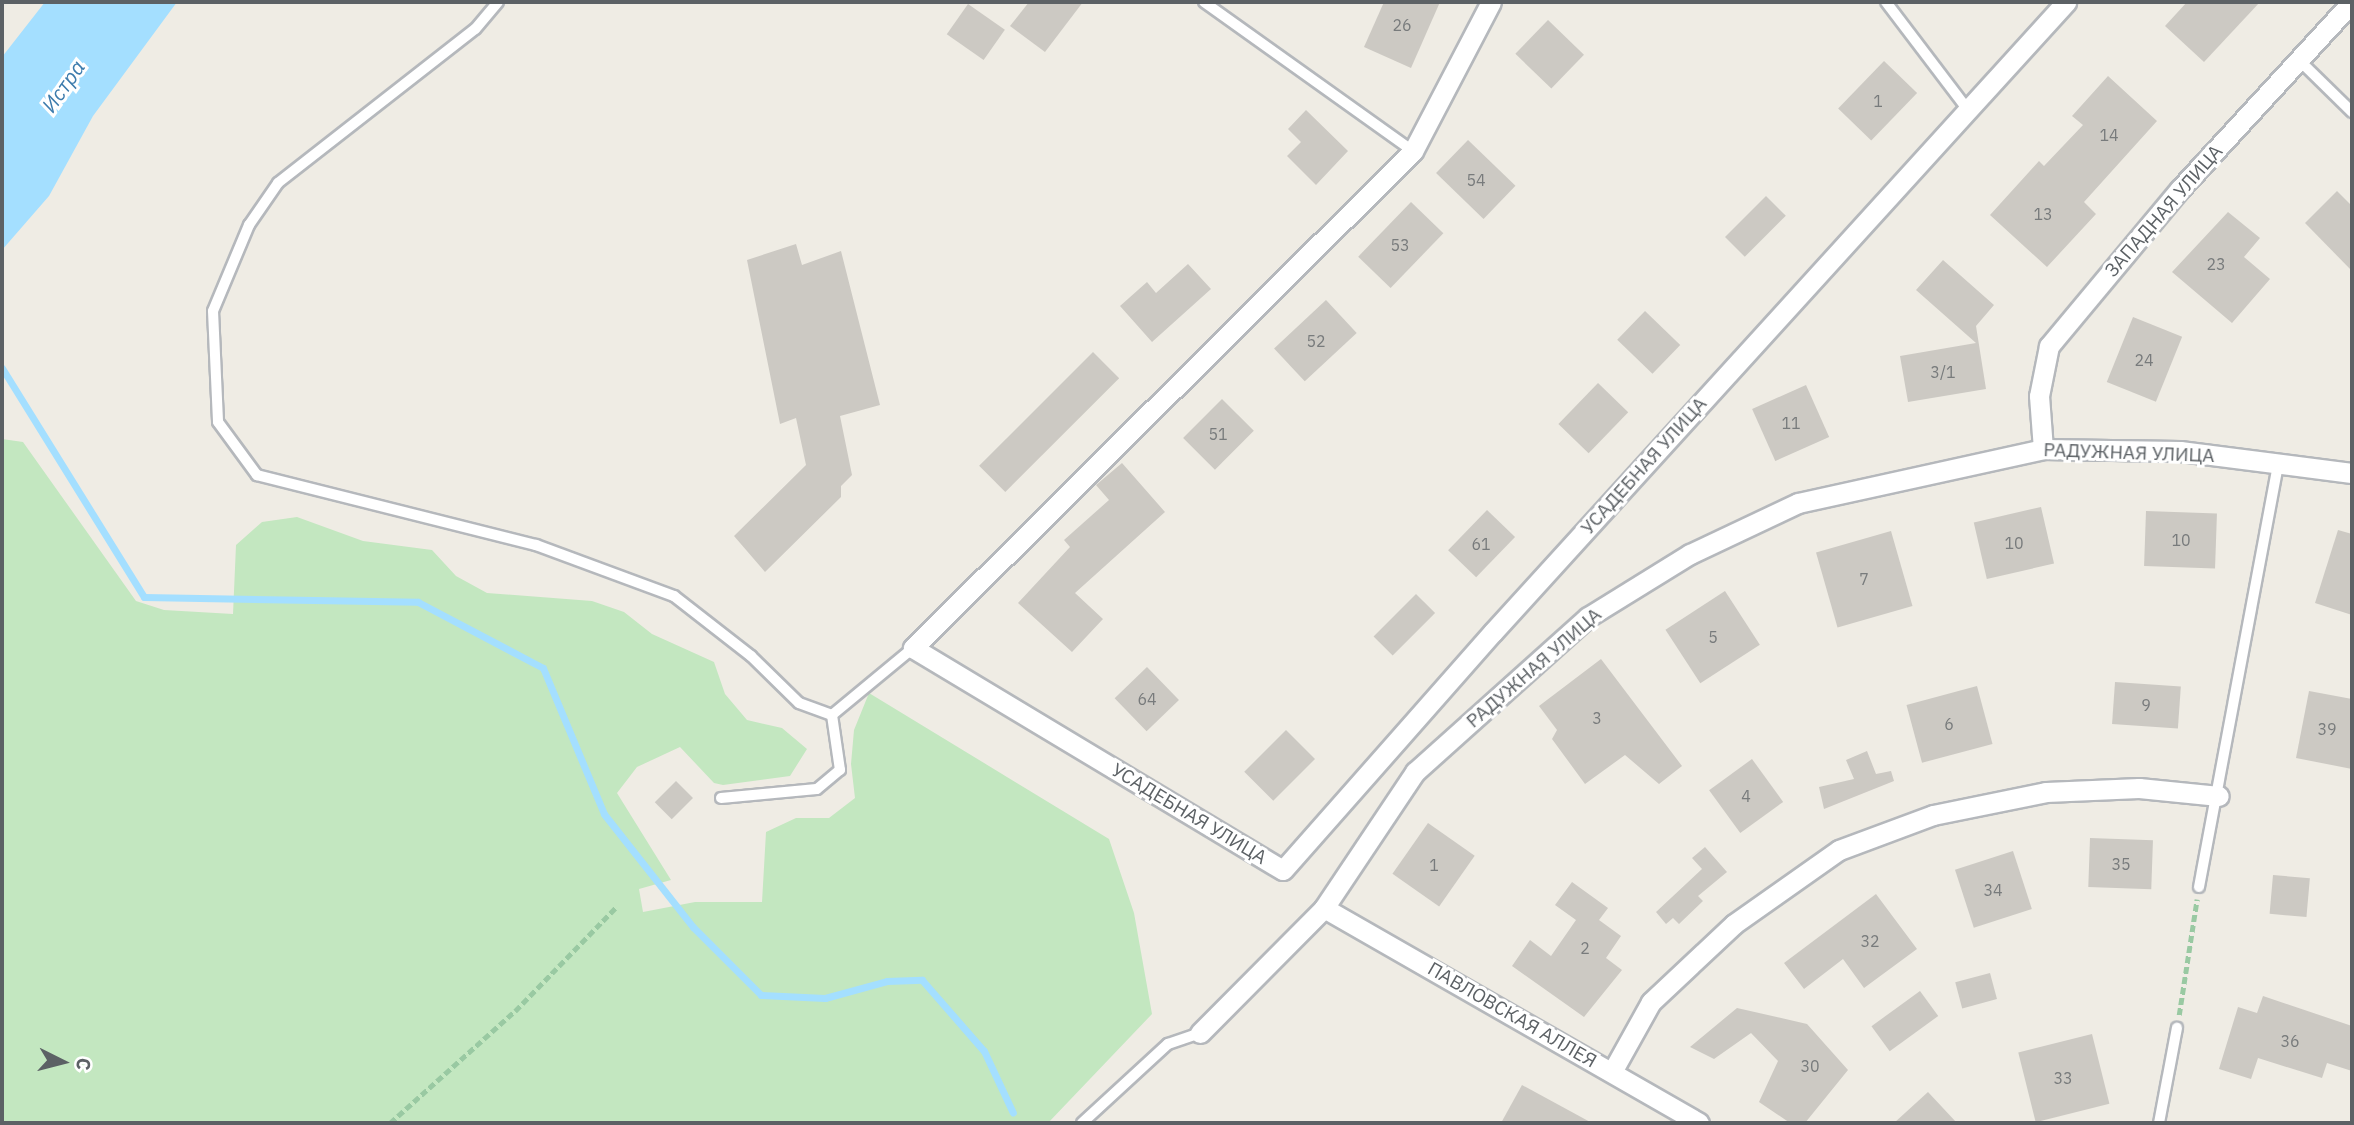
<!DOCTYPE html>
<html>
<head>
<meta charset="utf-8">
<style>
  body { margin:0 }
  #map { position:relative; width:2354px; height:1125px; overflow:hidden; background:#efece4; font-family:"IBM Plex Sans",sans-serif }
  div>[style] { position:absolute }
  .green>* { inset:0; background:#c3e7c0 }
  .water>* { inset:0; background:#a4dfff }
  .stream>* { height:7px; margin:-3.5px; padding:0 3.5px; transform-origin:3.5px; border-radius:3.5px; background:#a4dfff }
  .building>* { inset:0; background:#ccc9c3; transform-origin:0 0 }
  .path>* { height:4.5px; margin-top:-2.25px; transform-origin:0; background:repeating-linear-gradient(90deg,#99c9a2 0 7px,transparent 0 10.5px) }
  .roads { filter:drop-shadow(2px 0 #b5b8bc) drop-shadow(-2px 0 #b5b8bc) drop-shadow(0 2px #b5b8bc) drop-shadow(0 -2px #b5b8bc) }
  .service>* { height:10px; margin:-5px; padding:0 5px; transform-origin:5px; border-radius:5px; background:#fff }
  .minor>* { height:19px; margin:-9.5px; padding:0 9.5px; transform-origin:9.5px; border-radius:9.5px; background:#fff }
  span { translate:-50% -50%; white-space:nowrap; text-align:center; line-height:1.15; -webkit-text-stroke:6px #fff; paint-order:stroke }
  .number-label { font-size:16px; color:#787b7c }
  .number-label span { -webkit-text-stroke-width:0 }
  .street-label { font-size:19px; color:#5c6165 }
  .water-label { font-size:21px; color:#3c7bac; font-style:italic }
  .frame { position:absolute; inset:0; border:4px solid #5c6165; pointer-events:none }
  .north { position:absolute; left:28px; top:1027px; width:70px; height:70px; -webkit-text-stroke:5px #fff; paint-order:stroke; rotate:96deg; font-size:19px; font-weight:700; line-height:28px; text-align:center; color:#5c6165 }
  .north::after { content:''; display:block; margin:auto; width:24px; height:32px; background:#5c6165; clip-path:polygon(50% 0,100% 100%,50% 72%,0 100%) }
</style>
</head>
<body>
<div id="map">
  <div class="green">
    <div style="clip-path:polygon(2px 439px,23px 442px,136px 601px,164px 610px,233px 614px,236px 545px,262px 522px,297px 517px,363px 541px,432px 550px,456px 576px,487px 593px,592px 601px,624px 612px,652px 634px,714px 662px,725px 694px,747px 720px,782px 728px,807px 749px,790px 776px,723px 785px,714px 783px,680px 747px,637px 767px,617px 793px,671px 880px,639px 889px,643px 912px,695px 902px,762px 902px,766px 832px,796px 818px,829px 818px,855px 798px,851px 764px,854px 730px,869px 693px,1109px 839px,1134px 913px,1152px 1014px,1048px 1123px,2px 1123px)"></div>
  </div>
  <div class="water">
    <div style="clip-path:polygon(45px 2px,177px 2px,93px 116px,49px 196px,2px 250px,2px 57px)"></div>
  </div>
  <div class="stream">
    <div style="left:2px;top:368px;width:269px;rotate:58.2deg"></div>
    <div style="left:144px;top:597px;width:274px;rotate:1deg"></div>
    <div style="left:418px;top:602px;width:141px;rotate:27.8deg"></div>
    <div style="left:543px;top:668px;width:158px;rotate:67.3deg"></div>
    <div style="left:604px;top:814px;width:144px;rotate:51.8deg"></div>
    <div style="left:693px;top:927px;width:96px;rotate:45deg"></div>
    <div style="left:761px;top:995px;width:64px;rotate:2.7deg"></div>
    <div style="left:825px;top:998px;width:64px;rotate:-15.3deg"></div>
    <div style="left:887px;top:981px;width:35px;rotate:-2deg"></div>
    <div style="left:922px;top:980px;width:94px;rotate:48.9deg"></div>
    <div style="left:984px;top:1051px;width:68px;rotate:64.9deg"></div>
  </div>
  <div class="building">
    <div style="clip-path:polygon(1029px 2px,1083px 2px,1045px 52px,1010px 26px)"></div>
    <div style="clip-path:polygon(1384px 2px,1440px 2px,1411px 68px,1364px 47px)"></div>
    <div style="clip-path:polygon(2187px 2px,2260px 2px,2204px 62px,2165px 26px)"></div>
    <div style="left:968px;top:4px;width:45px;height:37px;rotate:35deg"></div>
    <div style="left:1548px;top:20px;width:50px;height:47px;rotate:44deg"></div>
    <div style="left:1884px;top:61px;width:46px;height:66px;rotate:44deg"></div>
    <div style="clip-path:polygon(2108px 76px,2157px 121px,2084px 202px,2096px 214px,2047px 267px,1990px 215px,2039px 161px,2044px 166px,2083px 125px,2072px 116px)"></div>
    <div style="clip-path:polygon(1306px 110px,1348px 151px,1316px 185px,1287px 156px,1301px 142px,1288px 129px)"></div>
    <div style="left:1468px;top:140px;width:66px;height:46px;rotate:44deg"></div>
    <div style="clip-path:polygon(2337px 191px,2352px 206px,2352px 271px,2305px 223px)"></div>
    <div style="left:1766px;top:196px;width:28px;height:58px;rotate:45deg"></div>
    <div style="left:1411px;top:202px;width:45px;height:76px;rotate:44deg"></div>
    <div style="clip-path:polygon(2228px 212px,2260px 238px,2244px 257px,2270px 279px,2232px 323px,2172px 272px)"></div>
    <div style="clip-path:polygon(796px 244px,802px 265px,841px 251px,880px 405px,840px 416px,852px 475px,841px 486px,841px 497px,765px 572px,734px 536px,806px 465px,796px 418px,780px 424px,747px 260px)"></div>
    <div style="clip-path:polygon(1943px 260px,1994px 305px,1976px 326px,1986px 389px,1908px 402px,1900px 356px,1976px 343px,1916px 290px)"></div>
    <div style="clip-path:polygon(1188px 264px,1211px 289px,1152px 342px,1120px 306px,1147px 282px,1156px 293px)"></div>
    <div style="left:1326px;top:300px;width:45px;height:71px;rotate:47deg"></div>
    <div style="left:1645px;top:311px;width:49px;height:40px;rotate:44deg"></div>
    <div style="left:2133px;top:317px;width:53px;height:70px;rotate:22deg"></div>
    <div style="left:1093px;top:352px;width:37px;height:161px;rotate:45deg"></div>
    <div style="left:1598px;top:383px;width:42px;height:57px;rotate:44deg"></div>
    <div style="left:1806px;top:385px;width:57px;height:59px;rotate:66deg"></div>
    <div style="left:1222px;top:399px;width:45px;height:55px;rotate:45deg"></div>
    <div style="clip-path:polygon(1122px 463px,1165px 512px,1075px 593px,1103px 619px,1072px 652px,1018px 603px,1070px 547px,1064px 540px,1109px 500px,1096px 485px)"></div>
    <div style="left:2041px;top:507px;width:58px;height:69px;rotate:77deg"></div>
    <div style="left:1487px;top:510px;width:39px;height:56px;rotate:44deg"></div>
    <div style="left:2146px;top:511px;width:71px;height:55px;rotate:2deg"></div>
    <div style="clip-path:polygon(2338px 530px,2352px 534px,2352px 615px,2315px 603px)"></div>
    <div style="left:1891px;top:531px;width:78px;height:78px;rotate:74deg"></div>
    <div style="left:1725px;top:591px;width:64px;height:71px;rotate:57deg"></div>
    <div style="left:1416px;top:594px;width:27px;height:60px;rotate:45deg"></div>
    <div style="clip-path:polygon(1601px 659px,1682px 766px,1659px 784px,1625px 755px,1585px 784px,1552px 739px,1557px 730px,1539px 706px)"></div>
    <div style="left:1147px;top:667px;width:46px;height:45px;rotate:46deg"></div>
    <div style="left:2115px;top:682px;width:66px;height:42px;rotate:4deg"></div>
    <div style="left:1977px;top:686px;width:60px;height:73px;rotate:75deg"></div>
    <div style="clip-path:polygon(2309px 691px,2352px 699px,2352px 769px,2296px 758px)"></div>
    <div style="left:1286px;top:730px;width:41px;height:59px;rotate:45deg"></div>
    <div style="clip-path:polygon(1867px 751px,1876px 774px,1891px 771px,1894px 781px,1824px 809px,1819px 787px,1854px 779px,1846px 760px)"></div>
    <div style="left:1752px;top:759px;width:53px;height:53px;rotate:54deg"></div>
    <div style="left:676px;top:781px;width:24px;height:30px;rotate:45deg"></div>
    <div style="left:1428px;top:823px;width:57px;height:62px;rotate:35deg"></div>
    <div style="left:2090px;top:838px;width:63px;height:49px;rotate:2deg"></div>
    <div style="clip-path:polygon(1705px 847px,1727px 872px,1698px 896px,1703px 901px,1679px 924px,1673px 918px,1666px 924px,1656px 912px,1702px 869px,1692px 858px)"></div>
    <div style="left:2013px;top:851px;width:61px;height:61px;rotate:72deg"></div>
    <div style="left:2273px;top:875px;width:37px;height:39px;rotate:5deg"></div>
    <div style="clip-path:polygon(1572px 882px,1608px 908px,1599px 920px,1621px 936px,1606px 958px,1622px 970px,1584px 1017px,1512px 966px,1530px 940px,1551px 956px,1576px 920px,1555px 905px)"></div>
    <div style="clip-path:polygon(1876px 894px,1917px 949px,1864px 988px,1843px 959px,1804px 989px,1784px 963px)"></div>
    <div style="left:1990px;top:973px;width:27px;height:36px;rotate:75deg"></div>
    <div style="left:1920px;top:991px;width:31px;height:60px;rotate:54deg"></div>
    <div style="clip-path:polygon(2263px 996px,2352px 1026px,2352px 1071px,2327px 1063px,2322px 1078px,2258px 1058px,2251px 1079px,2219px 1069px,2238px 1007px,2257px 1013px)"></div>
    <div style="clip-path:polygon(1737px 1008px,1807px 1024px,1848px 1070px,1805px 1123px,1790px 1123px,1759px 1102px,1778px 1061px,1751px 1033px,1714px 1059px,1690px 1047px)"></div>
    <div style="left:2092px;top:1034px;width:72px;height:76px;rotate:76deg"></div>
    <div style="clip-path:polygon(1522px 1085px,1592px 1123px,1501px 1123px)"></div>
    <div style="clip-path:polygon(1928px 1092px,1957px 1123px,1894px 1123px)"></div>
  </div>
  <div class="path">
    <div style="left:2179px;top:1015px;width:117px;rotate:-81.2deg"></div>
    <div style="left:390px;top:1123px;width:168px;rotate:-41.9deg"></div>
    <div style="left:515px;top:1011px;width:144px;rotate:-45.8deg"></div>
  </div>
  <div class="roads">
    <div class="service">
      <div style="left:498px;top:2px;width:35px;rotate:130deg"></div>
      <div style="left:475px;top:29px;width:250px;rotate:142deg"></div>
      <div style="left:278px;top:183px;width:51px;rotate:124.6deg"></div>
      <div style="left:249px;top:225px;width:93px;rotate:112.7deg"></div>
      <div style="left:213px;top:311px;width:111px;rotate:87.4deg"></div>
      <div style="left:218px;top:422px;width:66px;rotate:53.7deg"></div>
      <div style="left:257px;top:475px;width:288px;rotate:14.1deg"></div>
      <div style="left:536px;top:545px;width:147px;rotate:20.3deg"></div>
      <div style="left:674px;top:596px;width:98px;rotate:37.9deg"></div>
      <div style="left:751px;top:656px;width:67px;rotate:44.4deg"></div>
      <div style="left:799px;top:703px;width:35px;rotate:20deg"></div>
      <div style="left:832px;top:715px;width:105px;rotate:-39.6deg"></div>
      <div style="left:1204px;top:2px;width:257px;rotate:35.5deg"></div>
      <div style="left:1886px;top:2px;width:136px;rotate:52.8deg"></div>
      <div style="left:2300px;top:61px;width:73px;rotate:44.4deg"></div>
      <div style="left:721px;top:798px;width:96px;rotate:-5.4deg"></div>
      <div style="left:817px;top:789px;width:30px;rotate:-40deg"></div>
      <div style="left:840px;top:770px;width:56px;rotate:-98.3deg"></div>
      <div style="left:2199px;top:887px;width:431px;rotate:-79.4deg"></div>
      <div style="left:1082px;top:1123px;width:117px;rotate:-42.6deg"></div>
      <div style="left:1168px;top:1044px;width:34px;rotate:-19deg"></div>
      <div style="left:2159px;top:1123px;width:97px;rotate:-79.3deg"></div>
    </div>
    <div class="minor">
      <div style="left:1491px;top:2px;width:168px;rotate:117.6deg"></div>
      <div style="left:1413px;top:151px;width:705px;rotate:135.17deg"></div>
      <div style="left:913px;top:648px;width:431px;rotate:31deg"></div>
      <div style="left:1283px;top:870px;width:317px;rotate:-48.6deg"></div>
      <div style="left:1493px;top:632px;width:852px;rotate:-47.71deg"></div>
      <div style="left:2043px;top:449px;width:53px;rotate:-94.3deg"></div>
      <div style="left:2039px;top:396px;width:51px;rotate:-78.7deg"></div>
      <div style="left:2049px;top:346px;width:204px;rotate:-50.2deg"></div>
      <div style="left:2180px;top:189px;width:254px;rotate:-47.4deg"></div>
      <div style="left:1324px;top:908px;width:432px;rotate:29.8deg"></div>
      <div style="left:1200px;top:1033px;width:176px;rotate:-45.2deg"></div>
      <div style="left:1324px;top:908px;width:164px;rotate:-56.2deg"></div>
      <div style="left:1415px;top:772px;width:232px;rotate:-41.9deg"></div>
      <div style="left:1588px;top:617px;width:120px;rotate:-31.7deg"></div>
      <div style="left:1690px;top:554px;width:119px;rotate:-25.3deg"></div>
      <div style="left:1798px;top:503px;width:251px;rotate:-12.4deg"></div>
      <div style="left:2043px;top:449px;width:137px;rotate:0.8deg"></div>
      <div style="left:2180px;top:451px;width:173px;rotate:7.3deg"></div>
      <div style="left:1612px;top:1072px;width:80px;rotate:-60.9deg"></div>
      <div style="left:1651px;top:1002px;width:114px;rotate:-43.2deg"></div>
      <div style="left:1734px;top:924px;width:128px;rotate:-35.2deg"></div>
      <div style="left:1839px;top:850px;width:100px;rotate:-20.4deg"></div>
      <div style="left:1933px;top:815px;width:115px;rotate:-11.5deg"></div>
      <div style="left:2046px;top:792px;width:93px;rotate:-2.5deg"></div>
      <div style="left:2139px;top:788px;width:80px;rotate:5.7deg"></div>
    </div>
  </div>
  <div class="number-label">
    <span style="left:1402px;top:25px">26</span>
    <span style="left:1878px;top:101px">1</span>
    <span style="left:2109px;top:135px">14</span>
    <span style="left:1476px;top:180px">54</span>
    <span style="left:2043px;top:214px">13</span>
    <span style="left:1400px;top:245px">53</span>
    <span style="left:2216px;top:264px">23</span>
    <span style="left:1316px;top:341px">52</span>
    <span style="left:2144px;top:360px">24</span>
    <span style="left:1943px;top:372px">3/1</span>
    <span style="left:1791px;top:423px">11</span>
    <span style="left:1218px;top:434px">51</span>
    <span style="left:2181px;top:540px">10</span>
    <span style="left:2014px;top:543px">10</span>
    <span style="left:1481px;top:544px">61</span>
    <span style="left:1864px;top:579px">7</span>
    <span style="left:1713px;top:637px">5</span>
    <span style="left:1147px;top:699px">64</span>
    <span style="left:2146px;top:705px">9</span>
    <span style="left:1597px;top:718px">3</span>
    <span style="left:1949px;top:724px">6</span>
    <span style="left:2327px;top:729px">39</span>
    <span style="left:1746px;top:796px">4</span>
    <span style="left:2121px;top:864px">35</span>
    <span style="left:1434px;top:865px">1</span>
    <span style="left:1993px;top:890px">34</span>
    <span style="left:1870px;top:941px">32</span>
    <span style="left:1585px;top:948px">2</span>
    <span style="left:2290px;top:1041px">36</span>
    <span style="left:1810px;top:1066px">30</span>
    <span style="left:2063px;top:1078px">33</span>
  </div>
  <div class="street-label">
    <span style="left:2164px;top:211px;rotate:-49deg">ЗАПАДНАЯ УЛИЦА</span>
    <span style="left:2129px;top:453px;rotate:2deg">РАДУЖНАЯ УЛИЦА</span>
    <span style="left:1644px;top:466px;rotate:-48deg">УСАДЕБНАЯ УЛИЦА</span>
    <span style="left:1534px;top:668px;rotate:-41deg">РАДУЖНАЯ УЛИЦА</span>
    <span style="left:1189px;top:814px;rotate:31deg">УСАДЕБНАЯ УЛИЦА</span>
    <span style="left:1512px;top:1015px;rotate:30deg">ПАВЛОВСКАЯ АЛЛЕЯ</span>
  </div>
  <div class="water-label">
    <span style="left:63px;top:86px;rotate:-55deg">Истра</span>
  </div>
  <div class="frame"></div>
  <div class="north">С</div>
</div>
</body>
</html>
